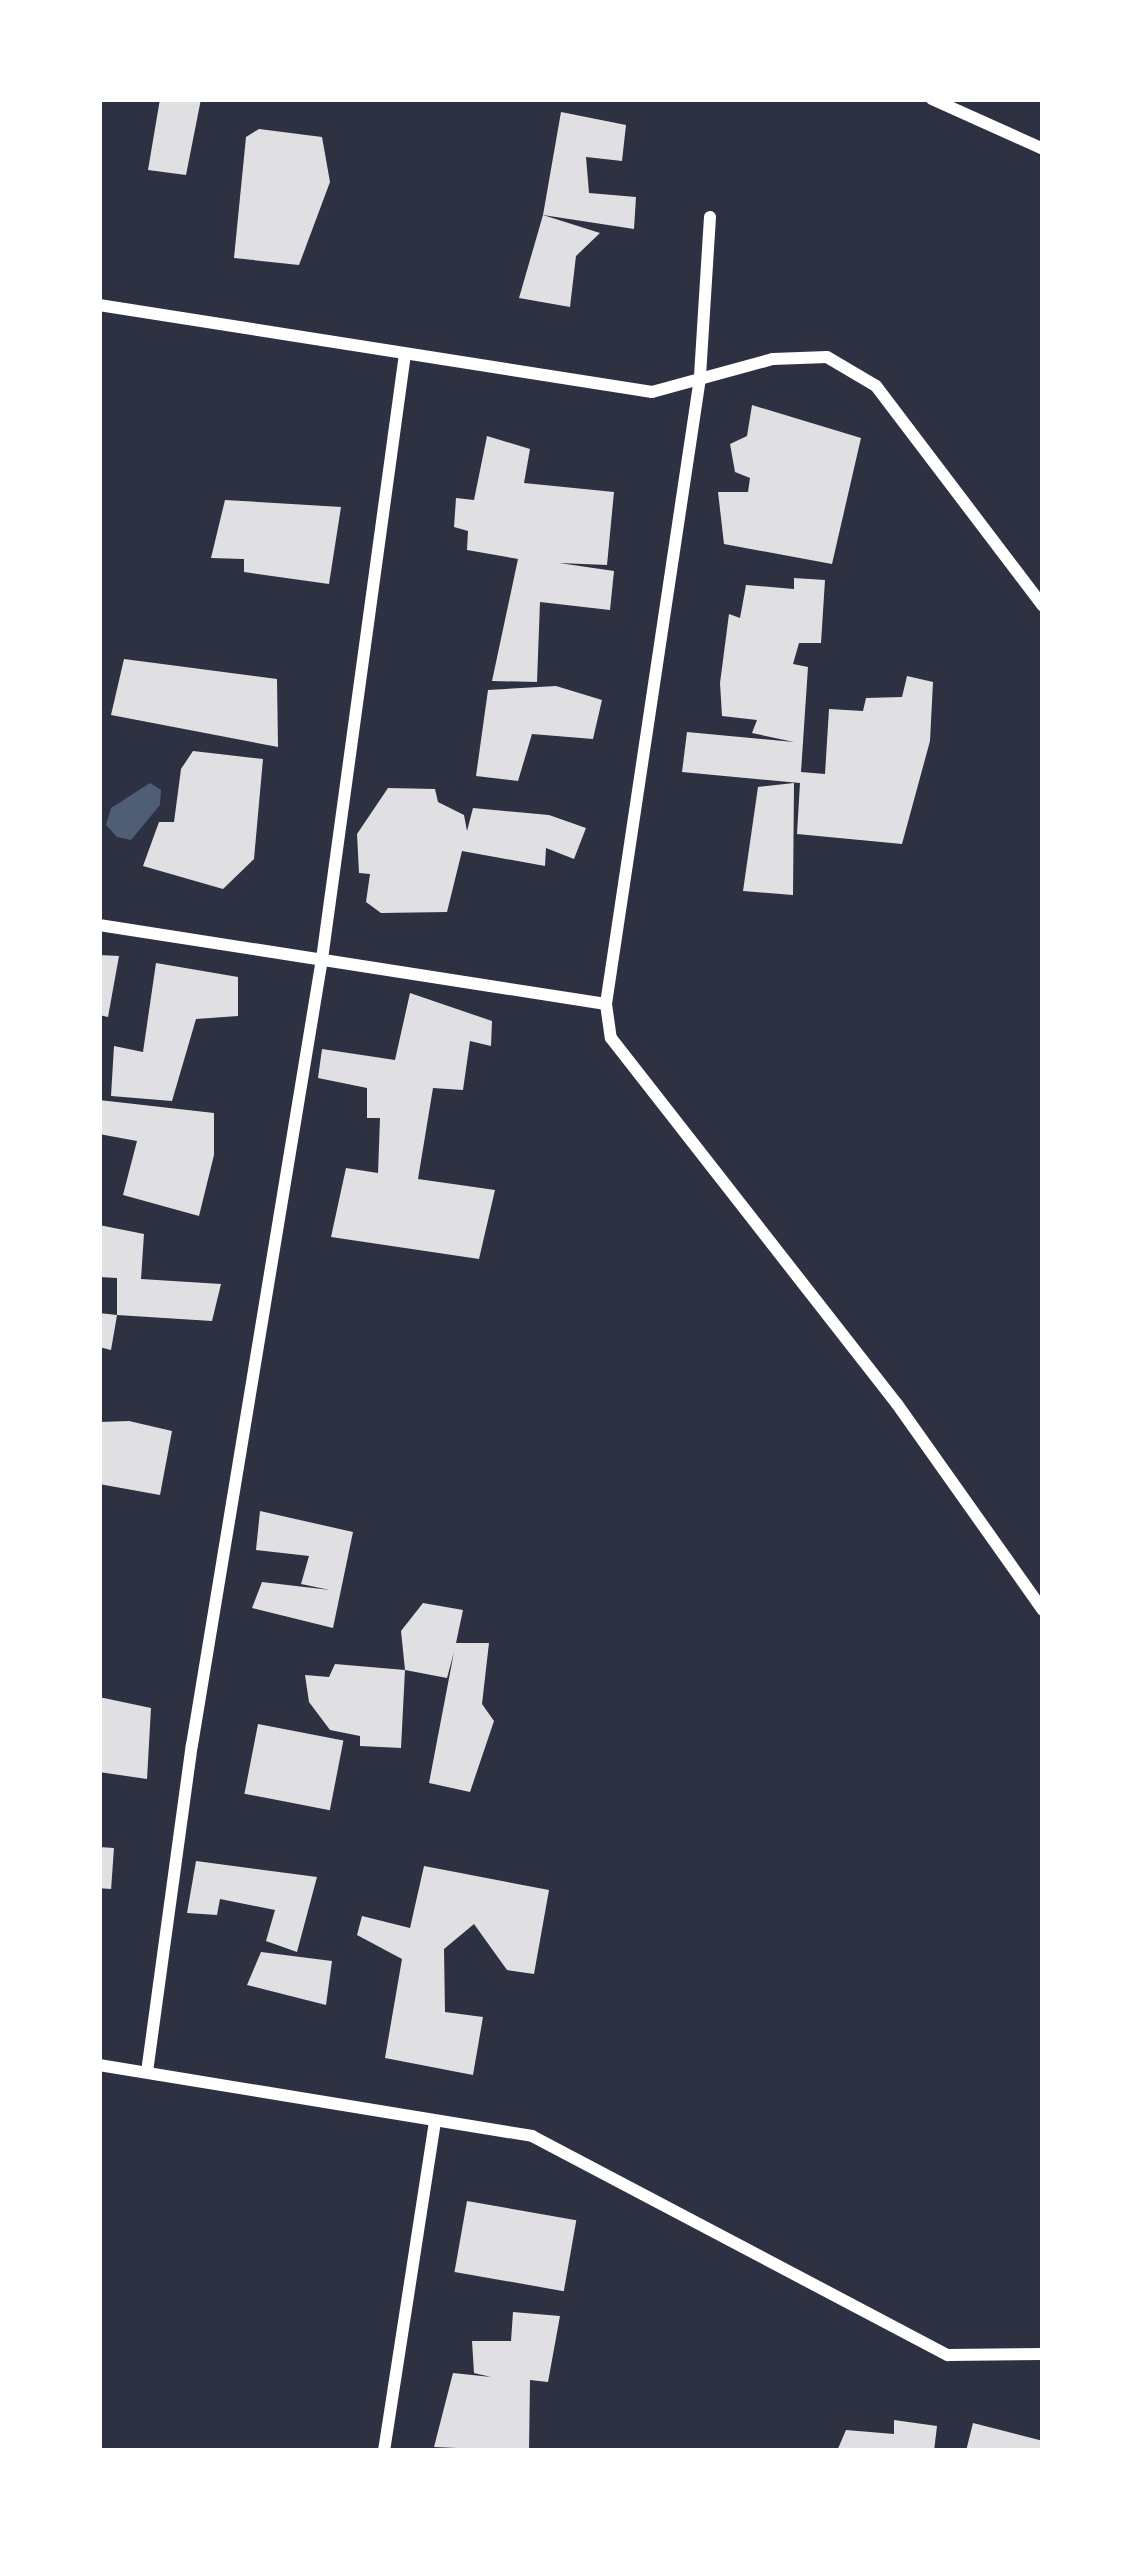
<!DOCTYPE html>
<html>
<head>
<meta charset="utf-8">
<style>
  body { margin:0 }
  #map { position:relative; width:1142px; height:2550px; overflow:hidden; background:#2d3142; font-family:"Roboto Serif",serif }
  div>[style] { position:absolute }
  .water>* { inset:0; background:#4f5d75 }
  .building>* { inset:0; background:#e0e0e3; transform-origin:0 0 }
  .minor>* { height:12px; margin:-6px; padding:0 6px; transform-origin:6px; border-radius:6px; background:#fff }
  span { translate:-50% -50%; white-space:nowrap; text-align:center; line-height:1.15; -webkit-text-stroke:12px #fff; paint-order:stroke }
  .frame { position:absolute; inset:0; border:102px solid #fff; pointer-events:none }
</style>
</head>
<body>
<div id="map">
  <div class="water">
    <div style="clip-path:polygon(150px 783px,161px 790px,160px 805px,131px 840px,117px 837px,106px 825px,111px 808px)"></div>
  </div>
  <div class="building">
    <div style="clip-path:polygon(160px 99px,201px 99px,186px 175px,148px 170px)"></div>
    <div style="clip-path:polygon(561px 112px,626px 125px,622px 161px,586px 157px,589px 193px,636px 197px,634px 229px,543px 215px)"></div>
    <div style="clip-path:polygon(259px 129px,322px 137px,330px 182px,299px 265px,234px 258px,246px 137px)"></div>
    <div style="clip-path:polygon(543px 215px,600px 233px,576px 256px,570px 307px,519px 298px)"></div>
    <div style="clip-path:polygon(752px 405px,861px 438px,832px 564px,724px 544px,718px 492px,748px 492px,750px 478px,735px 472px,730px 444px,747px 436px)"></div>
    <div style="clip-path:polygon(487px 436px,530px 449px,524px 483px,614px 492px,607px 565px,559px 563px,614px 571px,610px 610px,540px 602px,537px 682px,492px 681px,518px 559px,467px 550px,468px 531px,454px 527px,456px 498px,474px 500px)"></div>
    <div style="clip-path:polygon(225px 500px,341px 507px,329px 584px,244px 572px,244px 559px,211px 558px)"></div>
    <div style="clip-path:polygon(794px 578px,825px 580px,821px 643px,799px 643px,793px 664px,808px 667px,801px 772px,825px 774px,829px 709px,863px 711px,866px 698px,902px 697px,907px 676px,933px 682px,930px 741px,902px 844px,797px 834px,800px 783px,682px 772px,687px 732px,794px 742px,752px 733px,757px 720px,722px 716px,720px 683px,729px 614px,740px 618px,746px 585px,794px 589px)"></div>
    <div style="clip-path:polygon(124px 659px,277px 679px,278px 747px,111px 715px)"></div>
    <div style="clip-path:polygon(556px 686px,602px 700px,593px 739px,532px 734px,518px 781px,476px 776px,488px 690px)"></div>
    <div style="clip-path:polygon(193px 751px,263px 759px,254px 859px,223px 889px,143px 866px,159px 822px,174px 822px,181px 769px)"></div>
    <div style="clip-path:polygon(794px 783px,793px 895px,743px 891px,758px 787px)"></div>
    <div style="clip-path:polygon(388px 788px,435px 789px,438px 802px,464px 815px,467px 831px,473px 808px,549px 815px,586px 828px,574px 859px,546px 848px,545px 866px,462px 851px,447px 912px,381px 913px,366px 902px,370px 874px,359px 873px,357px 834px)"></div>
    <div style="clip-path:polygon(99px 955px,119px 956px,108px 1017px,99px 1015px)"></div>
    <div style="clip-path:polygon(156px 963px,238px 977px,238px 1016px,196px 1019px,172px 1101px,111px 1096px,114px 1046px,143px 1052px)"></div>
    <div style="clip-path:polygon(410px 993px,492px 1021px,491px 1046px,470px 1041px,463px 1090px,433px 1088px,418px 1179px,495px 1190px,479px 1259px,331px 1237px,346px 1168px,378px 1173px,380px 1118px,367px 1118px,367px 1088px,318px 1078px,322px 1049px,395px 1060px)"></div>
    <div style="clip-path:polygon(99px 1100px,214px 1113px,214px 1155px,199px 1216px,123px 1195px,137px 1141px,99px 1134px)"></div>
    <div style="clip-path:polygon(99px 1225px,144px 1234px,141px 1279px,221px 1284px,212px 1321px,117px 1315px,117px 1278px,99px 1277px)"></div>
    <div style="clip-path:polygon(99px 1313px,117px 1315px,111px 1350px,99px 1347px)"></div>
    <div style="clip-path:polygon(129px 1421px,172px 1431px,160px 1495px,99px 1484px,99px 1422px)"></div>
    <div style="clip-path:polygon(260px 1511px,353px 1532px,333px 1628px,252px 1608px,262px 1582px,330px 1590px,301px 1584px,309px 1556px,256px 1550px)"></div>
    <div style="clip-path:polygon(423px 1603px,463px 1610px,456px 1643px,489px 1643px,482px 1704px,494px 1721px,470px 1792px,429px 1783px,454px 1652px,447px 1678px,405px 1670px,401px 1631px)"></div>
    <div style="clip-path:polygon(335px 1664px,405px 1670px,401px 1748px,360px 1746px,360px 1736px,330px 1730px,309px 1702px,305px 1675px,329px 1677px)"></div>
    <div style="clip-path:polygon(99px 1697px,151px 1708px,147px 1779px,99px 1772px)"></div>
    <div style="left:258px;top:1724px;width:87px;height:71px;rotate:11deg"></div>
    <div style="left:99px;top:1847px;width:15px;height:41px;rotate:4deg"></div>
    <div style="clip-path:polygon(196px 1861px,317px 1877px,297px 1952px,266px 1941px,275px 1910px,220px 1899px,217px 1915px,187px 1913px)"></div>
    <div style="clip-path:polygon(424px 1866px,549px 1890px,534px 1974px,507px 1970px,474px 1924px,444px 1949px,445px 2012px,483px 2017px,473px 2075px,385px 2058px,402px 1959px,357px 1935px,362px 1916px,410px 1928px)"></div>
    <div style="clip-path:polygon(261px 1952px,332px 1961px,326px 2005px,247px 1985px)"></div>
    <div style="left:467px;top:2201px;width:111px;height:72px;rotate:10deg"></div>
    <div style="clip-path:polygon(513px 2312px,560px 2316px,548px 2382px,530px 2380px,529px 2451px,434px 2447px,453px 2373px,491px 2377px,474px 2373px,472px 2341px,511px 2341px)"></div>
    <div style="clip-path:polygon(894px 2420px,937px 2426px,934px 2451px,837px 2451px,846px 2430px,894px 2434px)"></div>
    <div style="clip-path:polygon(973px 2423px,1043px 2441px,1043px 2451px,966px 2451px)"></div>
  </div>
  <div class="minor">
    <div style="left:932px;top:99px;width:122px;rotate:24.2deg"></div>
    <div style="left:710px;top:217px;width:161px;rotate:93.6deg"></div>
    <div style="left:700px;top:378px;width:633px;rotate:98.54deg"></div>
    <div style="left:606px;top:1004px;width:34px;rotate:82deg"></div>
    <div style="left:611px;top:1038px;width:464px;rotate:52deg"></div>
    <div style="left:897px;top:1404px;width:252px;rotate:54.7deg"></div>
    <div style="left:99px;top:305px;width:560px;rotate:8.94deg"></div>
    <div style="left:652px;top:392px;width:125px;rotate:-15.3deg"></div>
    <div style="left:773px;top:359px;width:54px;rotate:-2.1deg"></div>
    <div style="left:827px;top:357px;width:57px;rotate:30.6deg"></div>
    <div style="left:876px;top:386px;width:276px;rotate:52.8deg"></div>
    <div style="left:99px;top:925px;width:513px;rotate:8.86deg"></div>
    <div style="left:99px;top:2065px;width:439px;rotate:9.3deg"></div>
    <div style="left:532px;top:2136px;width:470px;rotate:27.8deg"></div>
    <div style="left:948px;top:2355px;width:95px;rotate:-0.6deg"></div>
    <div style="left:147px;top:2072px;width:330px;rotate:-82.2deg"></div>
    <div style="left:192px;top:1745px;width:797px;rotate:-80.61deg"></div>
    <div style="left:322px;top:959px;width:611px;rotate:-82.19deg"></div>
    <div style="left:384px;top:2451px;width:334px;rotate:-81.2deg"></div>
  </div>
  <div class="frame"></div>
</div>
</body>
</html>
